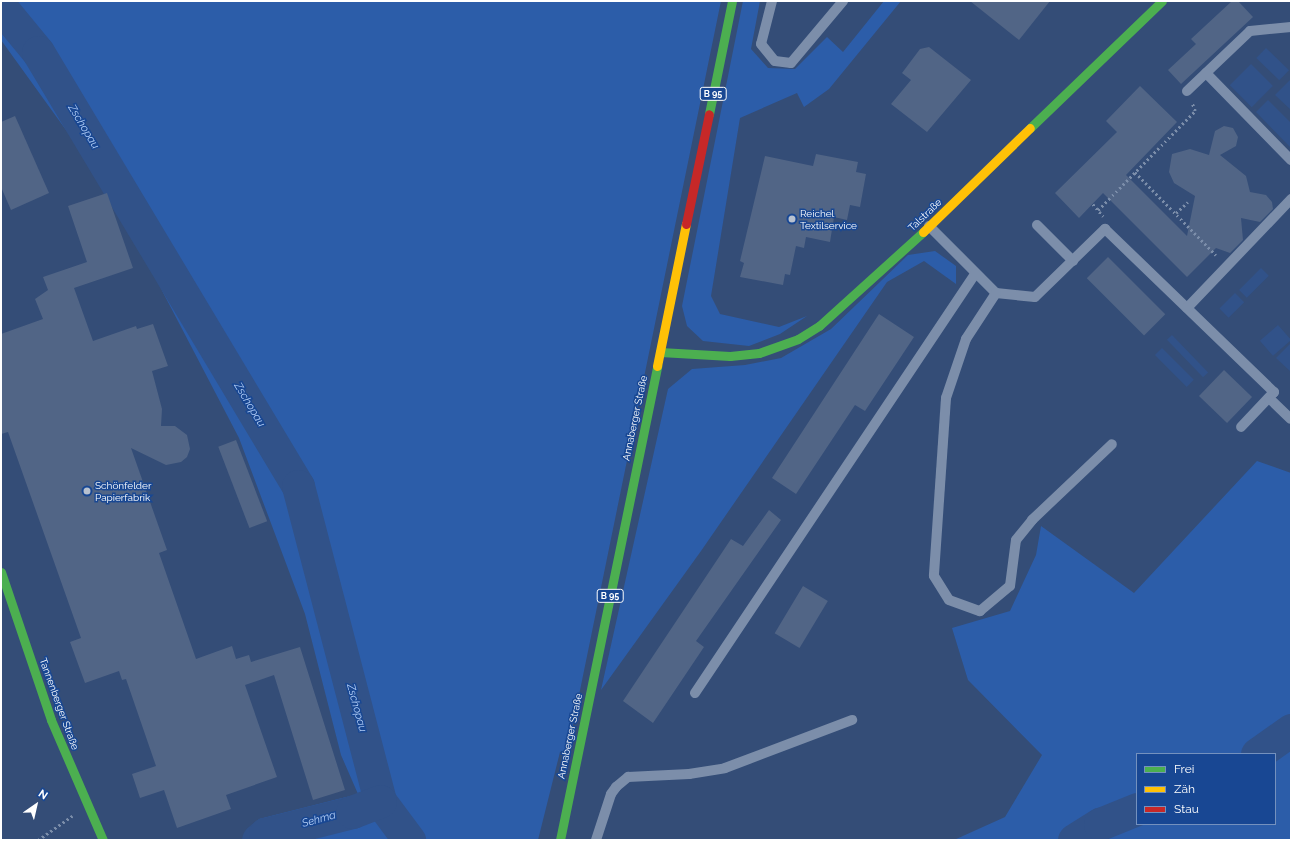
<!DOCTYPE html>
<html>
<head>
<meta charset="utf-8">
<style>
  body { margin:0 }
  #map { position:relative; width:1292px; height:841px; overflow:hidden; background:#344d77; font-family:Raleway,sans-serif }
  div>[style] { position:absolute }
  .green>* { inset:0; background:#2c5da9 }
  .water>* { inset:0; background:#315289; transform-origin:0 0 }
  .river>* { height:33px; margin:-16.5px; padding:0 16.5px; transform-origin:16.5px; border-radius:16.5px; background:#315289 }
  .building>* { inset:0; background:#516586; transform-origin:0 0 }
  .path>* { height:2.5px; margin-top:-1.25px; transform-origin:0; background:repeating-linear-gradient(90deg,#7c8eaa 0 2px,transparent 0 5px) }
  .lane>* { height:10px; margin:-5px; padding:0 5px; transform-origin:5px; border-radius:5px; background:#7c8eaa }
  .fast>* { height:9px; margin:-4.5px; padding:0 4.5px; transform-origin:4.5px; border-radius:4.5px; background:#4caf50 }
  .slow>* { height:9px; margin:-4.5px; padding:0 4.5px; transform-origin:4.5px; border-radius:4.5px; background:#ffc107 }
  .jam>* { height:9px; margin:-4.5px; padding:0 4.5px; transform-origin:4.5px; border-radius:4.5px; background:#c62828 }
  .dots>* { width:11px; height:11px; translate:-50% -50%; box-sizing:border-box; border:2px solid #184793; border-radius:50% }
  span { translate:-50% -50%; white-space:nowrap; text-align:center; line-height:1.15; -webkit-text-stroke:3px #184793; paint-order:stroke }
  .shield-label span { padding:1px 3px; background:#184793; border:1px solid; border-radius:3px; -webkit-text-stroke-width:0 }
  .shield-label { font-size:9px; color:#fff; font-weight:700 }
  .poi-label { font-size:10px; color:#fff }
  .left { translate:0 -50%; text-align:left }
  .street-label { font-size:10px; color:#fff }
  .water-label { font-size:11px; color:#b4cff7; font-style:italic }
  .frame { position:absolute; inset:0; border:2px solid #fff; pointer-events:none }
  .legend { position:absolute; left:1136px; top:753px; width:140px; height:72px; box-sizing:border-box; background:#184793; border:1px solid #7491be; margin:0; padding:5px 7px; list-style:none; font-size:12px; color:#fff }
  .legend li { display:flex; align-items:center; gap:8px; height:20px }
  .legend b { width:20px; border:1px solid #7491be }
  .north { position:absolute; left:16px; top:785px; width:40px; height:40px; -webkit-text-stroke:3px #184793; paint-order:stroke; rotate:34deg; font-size:11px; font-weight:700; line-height:16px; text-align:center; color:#fff }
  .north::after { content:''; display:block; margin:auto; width:14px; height:18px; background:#fff; clip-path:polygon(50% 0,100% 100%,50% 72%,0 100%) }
</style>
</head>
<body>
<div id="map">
  <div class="green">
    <div style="clip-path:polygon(1px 1px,721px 1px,568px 749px,560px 752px,538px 840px,242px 840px,259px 819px,358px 794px,341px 755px,305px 614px,239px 438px,110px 191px,1px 40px)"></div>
    <div style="clip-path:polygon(743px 1px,760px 1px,751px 49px,768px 68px,795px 69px,827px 37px,843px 52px,884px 1px,901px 1px,829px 89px,804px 107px,797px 93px,740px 118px,711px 296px,720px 314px,779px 327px,807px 316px,780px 334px,749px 346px,703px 341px,687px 326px,682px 306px)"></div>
    <div style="clip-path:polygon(935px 251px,956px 266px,956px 284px,924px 261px,887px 282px,701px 551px,601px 690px,668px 389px,692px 369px,745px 365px,781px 358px,831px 329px,908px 255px)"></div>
    <div style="clip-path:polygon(evenodd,1257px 461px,1291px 473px,1291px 840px,954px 840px,1005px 817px,1042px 755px,968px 680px,952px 628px,1010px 611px,1036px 555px,1041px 526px,1134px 593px,1257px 461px,1137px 754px,1275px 754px,1275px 824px,1137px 824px,1137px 754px)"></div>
  </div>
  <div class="water">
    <div style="left:1266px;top:48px;width:32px;height:14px;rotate:44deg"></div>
    <div style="left:1251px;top:64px;width:31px;height:30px;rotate:45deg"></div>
    <div style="clip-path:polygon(1291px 79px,1291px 110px,1275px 95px)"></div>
    <div style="clip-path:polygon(1268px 100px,1291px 123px,1291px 148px,1256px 112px)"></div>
    <div style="left:1261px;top:268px;width:11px;height:31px;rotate:45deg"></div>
    <div style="left:1235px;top:293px;width:13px;height:22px;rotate:45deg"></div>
    <div style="left:1278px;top:325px;width:20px;height:24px;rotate:49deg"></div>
    <div style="left:1172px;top:335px;width:52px;height:7px;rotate:46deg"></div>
    <div style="clip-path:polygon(1291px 343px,1291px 372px,1276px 358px)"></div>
    <div style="left:1162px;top:348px;width:45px;height:10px;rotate:45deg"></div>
  </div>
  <div class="river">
    <div style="left:1px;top:7px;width:58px;rotate:50.6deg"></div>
    <div style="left:38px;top:52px;width:506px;rotate:59.08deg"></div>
    <div style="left:298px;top:486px;width:325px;rotate:75.4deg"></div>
    <div style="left:380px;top:801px;width:49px;rotate:53.4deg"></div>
    <div style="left:1257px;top:754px;width:42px;rotate:-35.2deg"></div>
    <div style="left:258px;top:840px;width:9px;rotate:-41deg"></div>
    <div style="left:265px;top:834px;width:90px;rotate:-14.2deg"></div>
    <div style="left:352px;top:812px;width:30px;rotate:-21deg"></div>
    <div style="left:1074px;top:840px;width:31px;rotate:-32deg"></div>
    <div style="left:1100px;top:824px;width:40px;rotate:-22deg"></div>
  </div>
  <div class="building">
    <div style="clip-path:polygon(970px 1px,1050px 1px,1019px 40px)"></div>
    <div style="clip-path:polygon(1232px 1px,1238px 1px,1253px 17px,1181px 84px,1168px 70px,1196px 44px,1191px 39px)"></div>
    <div style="clip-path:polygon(929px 47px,971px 80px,927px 132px,891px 104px,911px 80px,902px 73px,920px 49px)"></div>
    <div style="clip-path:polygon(1140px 86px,1177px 122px,1126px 175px,1187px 236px,1195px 196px,1174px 183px,1169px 172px,1172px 154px,1190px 149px,1209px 155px,1215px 131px,1224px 126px,1233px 128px,1238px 137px,1236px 146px,1220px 155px,1246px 176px,1250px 192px,1266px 195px,1272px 202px,1273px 209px,1260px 222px,1241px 218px,1243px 240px,1230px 253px,1216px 248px,1187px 277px,1103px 193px,1079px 218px,1055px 193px,1117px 132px,1106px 121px)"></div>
    <div style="clip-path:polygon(15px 116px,49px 193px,11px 210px,1px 187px,1px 122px)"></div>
    <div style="clip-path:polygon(816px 154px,858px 162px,856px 172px,866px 174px,860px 207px,850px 205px,847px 220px,834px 217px,830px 242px,806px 237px,804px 248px,796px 246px,790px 275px,785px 274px,783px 285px,740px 277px,744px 263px,740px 261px,765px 156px,813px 166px)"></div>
    <div style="clip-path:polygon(107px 193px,133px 268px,74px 288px,93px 341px,136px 326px,137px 329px,153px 324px,168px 366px,152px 371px,162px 409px,161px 426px,175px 426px,187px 435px,190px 449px,187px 457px,181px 462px,166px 465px,131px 448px,167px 550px,159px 553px,196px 659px,232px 646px,236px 659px,249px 655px,251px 662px,300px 647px,345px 790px,313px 800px,274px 675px,245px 685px,277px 777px,226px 795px,231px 809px,177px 828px,164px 790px,140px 798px,132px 774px,156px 766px,126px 679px,122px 680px,119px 671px,85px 683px,70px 642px,81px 638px,8px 432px,1px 434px,1px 334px,43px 319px,35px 299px,48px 290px,43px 277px,87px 262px,68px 206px)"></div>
    <div style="left:1108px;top:257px;width:81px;height:30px;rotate:45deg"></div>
    <div style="clip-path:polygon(879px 314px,914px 337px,865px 411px,855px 405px,796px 494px,772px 478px)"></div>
    <div style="left:1224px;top:370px;width:39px;height:36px;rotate:44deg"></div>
    <div style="left:236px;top:440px;width:87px;height:19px;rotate:69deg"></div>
    <div style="clip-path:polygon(769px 510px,781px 520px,696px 641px,704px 647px,653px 723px,623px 701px,731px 539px,743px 546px)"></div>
    <div style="left:803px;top:586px;width:29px;height:55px;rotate:31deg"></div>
  </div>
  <div class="path">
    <div style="left:1135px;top:172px;width:116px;rotate:45.7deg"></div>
    <div style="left:1093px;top:204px;width:16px;rotate:50deg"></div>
    <div style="left:1098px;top:210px;width:139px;rotate:-45.6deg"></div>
    <div style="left:1195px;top:111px;width:9px;rotate:-111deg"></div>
    <div style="left:1176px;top:213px;width:16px;rotate:-43deg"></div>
    <div style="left:38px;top:840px;width:42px;rotate:-35.2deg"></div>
  </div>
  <div class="lane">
    <div style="left:772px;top:1px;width:44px;rotate:104.3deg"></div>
    <div style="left:761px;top:44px;width:22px;rotate:51deg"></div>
    <div style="left:775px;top:61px;width:16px;rotate:7deg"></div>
    <div style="left:791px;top:63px;width:81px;rotate:-50deg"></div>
    <div style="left:1206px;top:73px;width:122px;rotate:45.7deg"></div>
    <div style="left:1187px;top:91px;width:87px;rotate:-43.6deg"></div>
    <div style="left:1250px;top:31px;width:41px;rotate:-5.6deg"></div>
    <div style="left:1037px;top:225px;width:51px;rotate:45deg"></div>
    <div style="left:929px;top:226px;width:95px;rotate:45deg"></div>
    <div style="left:996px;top:293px;width:39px;rotate:6deg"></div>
    <div style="left:1035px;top:297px;width:98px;rotate:-44.2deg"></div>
    <div style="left:1105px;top:229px;width:235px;rotate:44deg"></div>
    <div style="left:1274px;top:392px;width:48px;rotate:133.3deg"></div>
    <div style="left:996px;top:293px;width:55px;rotate:123.1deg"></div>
    <div style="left:966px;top:339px;width:62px;rotate:108.7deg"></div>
    <div style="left:946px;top:398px;width:178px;rotate:93.9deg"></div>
    <div style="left:934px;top:576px;width:28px;rotate:58deg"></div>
    <div style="left:949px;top:600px;width:33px;rotate:20deg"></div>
    <div style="left:980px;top:611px;width:39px;rotate:-40deg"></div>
    <div style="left:1010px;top:586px;width:46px;rotate:-82.6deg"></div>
    <div style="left:1016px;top:540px;width:26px;rotate:-51deg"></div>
    <div style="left:1032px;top:520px;width:110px;rotate:-43.5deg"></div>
    <div style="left:1187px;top:308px;width:151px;rotate:-46.3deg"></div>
    <div style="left:1269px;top:398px;width:30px;rotate:44deg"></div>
    <div style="left:695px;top:693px;width:504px;rotate:-56.25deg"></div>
    <div style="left:596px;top:840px;width:48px;rotate:-71.9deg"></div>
    <div style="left:611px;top:794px;width:9px;rotate:-54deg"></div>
    <div style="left:616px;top:787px;width:16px;rotate:-40deg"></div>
    <div style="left:628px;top:777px;width:61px;rotate:-2.8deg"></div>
    <div style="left:689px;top:774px;width:36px;rotate:-9deg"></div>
    <div style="left:725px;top:768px;width:136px;rotate:-20.7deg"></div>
  </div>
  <div class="fast">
    <div style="left:709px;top:114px;width:115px;rotate:-78.5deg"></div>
    <div style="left:1030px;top:128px;width:183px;rotate:-43.9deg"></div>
    <div style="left:660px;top:352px;width:70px;rotate:3.3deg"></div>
    <div style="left:730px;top:356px;width:29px;rotate:-6deg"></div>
    <div style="left:759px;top:353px;width:41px;rotate:-19.7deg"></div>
    <div style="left:798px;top:339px;width:25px;rotate:-32deg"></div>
    <div style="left:819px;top:326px;width:140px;rotate:-42.1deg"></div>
    <div style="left:1px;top:572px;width:156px;rotate:71.3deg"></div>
    <div style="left:51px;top:720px;width:131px;rotate:66.6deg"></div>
    <div style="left:560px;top:840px;width:484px;rotate:-78.4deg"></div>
  </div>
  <div class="slow">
    <div style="left:923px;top:232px;width:149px;rotate:-44.2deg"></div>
    <div style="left:657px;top:366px;width:145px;rotate:-78.5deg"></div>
  </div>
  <div class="jam">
    <div style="left:686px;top:224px;width:112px;rotate:-78.2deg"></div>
  </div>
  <div class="dots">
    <div style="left:792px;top:219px;background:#b8c1cf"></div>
    <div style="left:87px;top:491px;background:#b8c1cf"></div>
  </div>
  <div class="shield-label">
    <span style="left:713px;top:94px">B 95</span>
    <span style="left:610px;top:596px">B 95</span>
  </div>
  <div class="poi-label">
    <span class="left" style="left:800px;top:219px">Reichel<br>Textilservice</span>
    <span class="left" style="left:95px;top:491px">Schönfelder<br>Papierfabrik</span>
  </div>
  <div class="street-label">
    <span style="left:925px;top:215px;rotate:-44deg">Talstraße</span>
    <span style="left:635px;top:418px;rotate:-78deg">Annaberger Straße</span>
    <span style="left:59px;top:704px;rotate:70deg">Tannenberger Straße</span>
    <span style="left:570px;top:736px;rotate:-78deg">Annaberger Straße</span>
  </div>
  <div class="water-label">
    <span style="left:83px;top:127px;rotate:59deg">Zschopau</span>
    <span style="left:249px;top:405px;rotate:59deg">Zschopau</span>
    <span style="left:356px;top:708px;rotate:75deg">Zschopau</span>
    <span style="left:319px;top:820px;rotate:-15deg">Sehma</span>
  </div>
  <div class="frame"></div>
  <ul class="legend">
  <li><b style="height:5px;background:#4caf50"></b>Frei</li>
  <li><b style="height:5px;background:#ffc107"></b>Zäh</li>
  <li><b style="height:5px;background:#c62828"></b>Stau</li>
  </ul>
  <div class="north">N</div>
</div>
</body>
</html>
